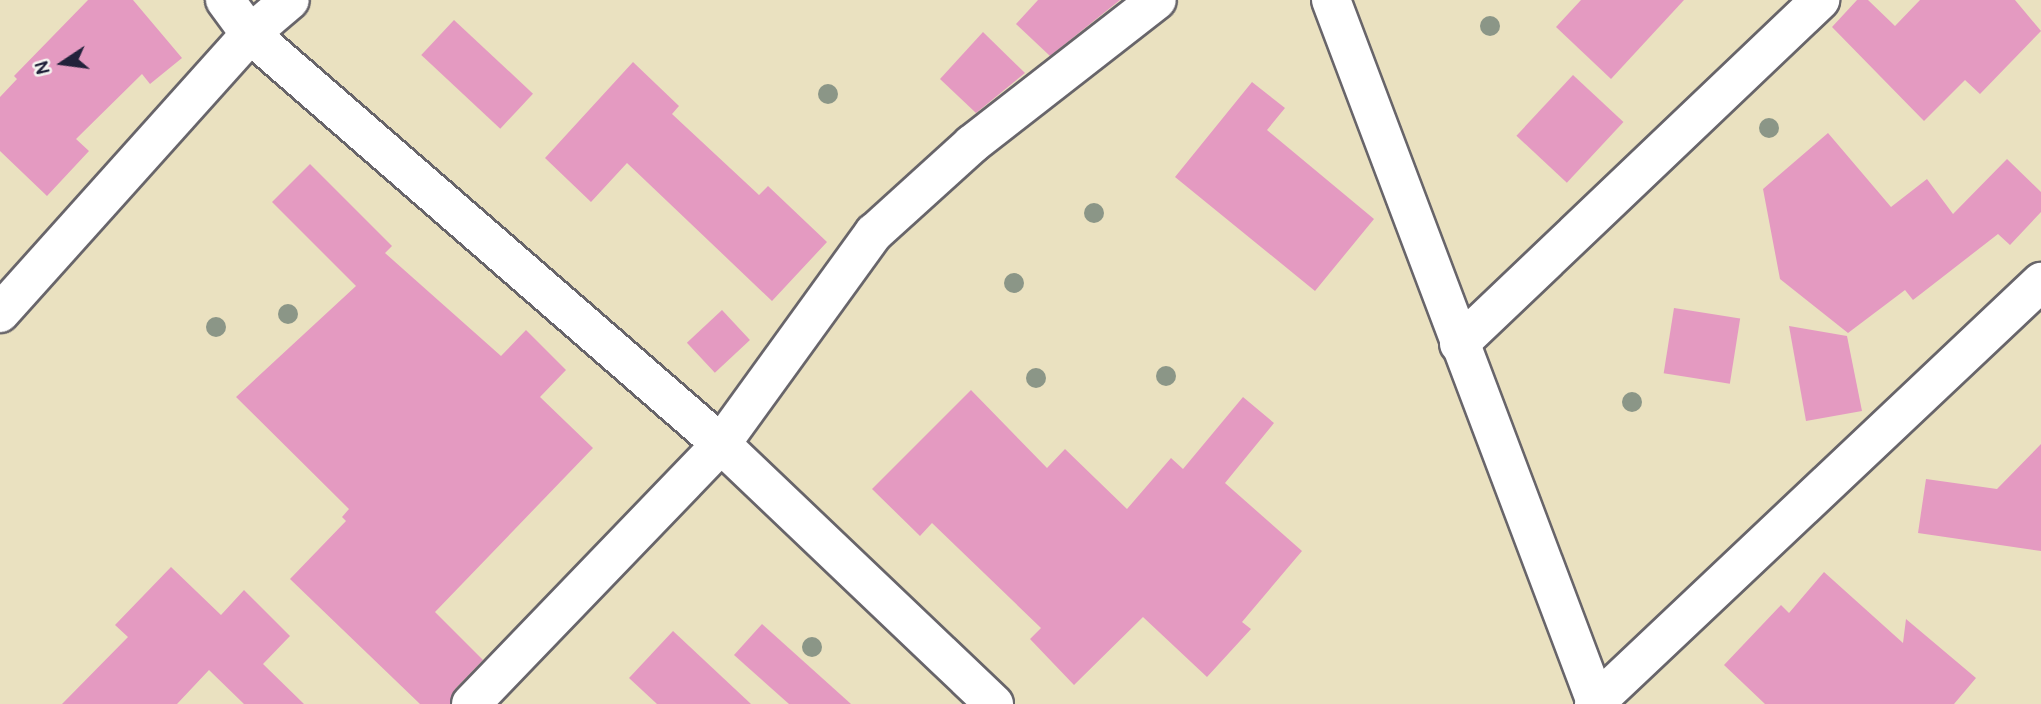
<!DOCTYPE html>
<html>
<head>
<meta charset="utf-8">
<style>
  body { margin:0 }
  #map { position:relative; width:2041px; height:704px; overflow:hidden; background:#eae1c0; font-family:Pangolin,sans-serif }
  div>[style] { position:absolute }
  .building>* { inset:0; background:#e49ac1; transform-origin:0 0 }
  .roads { filter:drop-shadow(2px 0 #68656a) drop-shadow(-2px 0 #68656a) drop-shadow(0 2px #68656a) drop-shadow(0 -2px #68656a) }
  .minor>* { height:38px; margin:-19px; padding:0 19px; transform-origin:19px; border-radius:19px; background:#fff }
  .trees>* { width:20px; height:20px; margin:-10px; border-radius:50%; background:#8b9687 }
  span { translate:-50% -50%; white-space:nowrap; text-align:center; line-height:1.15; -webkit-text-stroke:5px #f6f6f2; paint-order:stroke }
  .north { position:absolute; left:28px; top:28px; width:70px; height:70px; -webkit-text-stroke:5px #f6f6f2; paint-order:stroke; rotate:257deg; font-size:19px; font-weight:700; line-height:28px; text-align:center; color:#22223b }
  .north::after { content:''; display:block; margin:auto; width:24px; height:32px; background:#22223b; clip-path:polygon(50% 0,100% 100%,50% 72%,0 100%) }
</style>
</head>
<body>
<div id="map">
  <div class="building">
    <div style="clip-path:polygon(88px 0,133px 0,182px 58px,150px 84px,142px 74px,76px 139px,89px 151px,47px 196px,0 151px,0 97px,17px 79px,14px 76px)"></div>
    <div style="clip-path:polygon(1038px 0,1120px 0,1050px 56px,1016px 24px)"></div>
    <div style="clip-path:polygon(1581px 0,1684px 0,1611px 79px,1556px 27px)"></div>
    <div style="clip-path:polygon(1857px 0,1868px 0,1895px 26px,1920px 0,2015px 0,2041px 31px,1980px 94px,1965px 80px,1924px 121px,1832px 27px)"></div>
    <div style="left:454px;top:20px;width:108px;height:48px;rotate:43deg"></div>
    <div style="clip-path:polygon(983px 32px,1025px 73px,976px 113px,940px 79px)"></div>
    <div style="clip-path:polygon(633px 62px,679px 106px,672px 114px,759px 195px,768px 186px,827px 242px,772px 301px,627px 163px,591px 202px,545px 158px)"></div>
    <div style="left:1573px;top:75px;width:69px;height:83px;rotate:43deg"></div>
    <div style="clip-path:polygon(1252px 82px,1285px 108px,1267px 130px,1374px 219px,1315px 291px,1175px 177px)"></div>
    <div style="clip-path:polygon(1828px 133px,1891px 207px,1927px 179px,1953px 214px,2007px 159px,2041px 192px,2041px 212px,2010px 245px,1998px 234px,1913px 300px,1905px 290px,1848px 333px,1780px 279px,1763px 189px)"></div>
    <div style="clip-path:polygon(310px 164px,392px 246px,385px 253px,501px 356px,526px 330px,566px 370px,540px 397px,593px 448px,435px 612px,483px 660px,455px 689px,450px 704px,420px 704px,290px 579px,346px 521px,342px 517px,349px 509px,236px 397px,356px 286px,272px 202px)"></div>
    <div style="left:1674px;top:308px;width:67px;height:66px;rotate:9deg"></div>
    <div style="left:722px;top:310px;width:41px;height:48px;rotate:47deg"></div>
    <div style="clip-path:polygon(1789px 326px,1847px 336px,1862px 411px,1806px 421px)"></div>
    <div style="clip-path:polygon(971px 390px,1047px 468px,1065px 449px,1127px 509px,1171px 458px,1183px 469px,1243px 397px,1274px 423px,1225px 483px,1302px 551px,1242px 622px,1251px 629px,1207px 677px,1143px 617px,1074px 685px,1030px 639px,1041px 628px,932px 523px,920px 536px,872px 489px)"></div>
    <div style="clip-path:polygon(2041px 444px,2041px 551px,1918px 533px,1926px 479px,1997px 489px)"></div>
    <div style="clip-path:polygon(171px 567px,221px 615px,244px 590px,290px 636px,263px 664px,304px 704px,244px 704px,209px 670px,177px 704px,62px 704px,128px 637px,115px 625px)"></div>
    <div style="clip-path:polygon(1824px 572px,1903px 643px,1906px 619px,1976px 678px,1954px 704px,1765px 704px,1724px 665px,1781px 605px,1789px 613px)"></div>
    <div style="clip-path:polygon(762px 624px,851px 704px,789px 704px,734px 655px)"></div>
    <div style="clip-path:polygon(673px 631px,751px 704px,657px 704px,629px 678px)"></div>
  </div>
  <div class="roads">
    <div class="minor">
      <div style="left:225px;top:0;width:42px;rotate:53.7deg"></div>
      <div style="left:250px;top:34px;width:624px;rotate:41.04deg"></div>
      <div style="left:721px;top:444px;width:377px;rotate:43.6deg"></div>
      <div style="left:1331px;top:0;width:750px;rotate:69.32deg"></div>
      <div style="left:0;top:313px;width:375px;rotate:-48.1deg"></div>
      <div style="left:250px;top:34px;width:52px;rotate:-40.4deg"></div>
      <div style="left:1459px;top:344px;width:499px;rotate:-43.6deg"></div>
      <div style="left:471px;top:704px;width:361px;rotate:-46.1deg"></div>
      <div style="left:721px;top:444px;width:261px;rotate:-54.1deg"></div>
      <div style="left:874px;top:233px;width:132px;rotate:-42.2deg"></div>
      <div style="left:972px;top:144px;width:234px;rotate:-37.9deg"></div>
      <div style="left:1594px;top:704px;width:615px;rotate:-43.35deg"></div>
    </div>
  </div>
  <div class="trees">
    <div style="left:1490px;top:26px"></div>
    <div style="left:828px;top:94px"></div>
    <div style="left:1769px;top:128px"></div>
    <div style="left:1094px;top:213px"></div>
    <div style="left:1014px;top:283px"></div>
    <div style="left:288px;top:314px"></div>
    <div style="left:216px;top:327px"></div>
    <div style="left:1166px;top:376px"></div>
    <div style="left:1036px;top:378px"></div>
    <div style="left:1632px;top:402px"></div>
    <div style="left:812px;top:647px"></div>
  </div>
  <div class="north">N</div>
</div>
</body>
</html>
